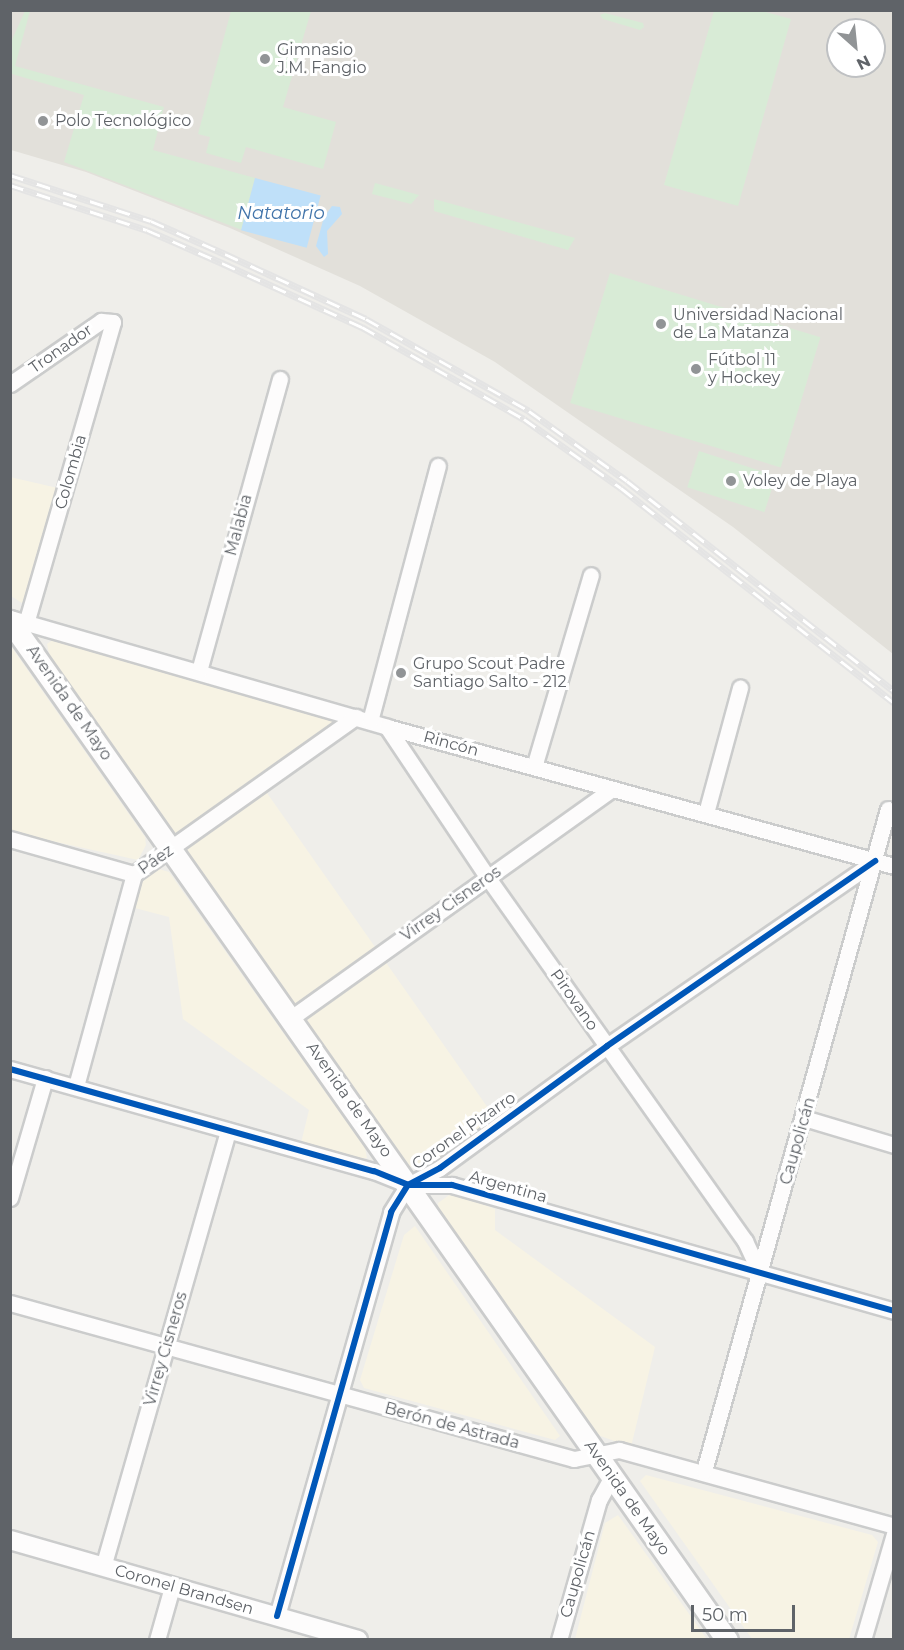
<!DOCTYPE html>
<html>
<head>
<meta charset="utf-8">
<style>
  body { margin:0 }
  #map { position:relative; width:904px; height:1650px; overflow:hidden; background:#efeeea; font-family:Montserrat,sans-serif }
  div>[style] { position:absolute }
  .commercial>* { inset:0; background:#f7f3e4 }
  .education>* { inset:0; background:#e2e0da }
  .green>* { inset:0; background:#d8ebd6; transform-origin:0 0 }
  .water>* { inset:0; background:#bfe0f9; transform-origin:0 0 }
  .roads { filter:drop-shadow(2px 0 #cbcccc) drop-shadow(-2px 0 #cbcccc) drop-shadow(0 2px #cbcccc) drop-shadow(0 -2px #cbcccc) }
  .minor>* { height:15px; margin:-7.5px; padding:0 7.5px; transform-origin:7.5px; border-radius:7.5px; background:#fdfcfc }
  .tertiary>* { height:18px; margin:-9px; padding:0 9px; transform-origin:9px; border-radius:9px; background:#fdfcfc }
  .secondary>* { height:21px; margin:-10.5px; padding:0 10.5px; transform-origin:10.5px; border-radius:10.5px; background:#fdfcfc }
  .rail>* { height:7px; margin-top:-3.5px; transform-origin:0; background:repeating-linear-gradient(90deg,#fff 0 14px,#e4e4e4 0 28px); box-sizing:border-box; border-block:2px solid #e4e4e4 }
  .cycleway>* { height:6px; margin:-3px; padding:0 3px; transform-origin:3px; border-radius:3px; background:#0057b8 }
  .dots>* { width:16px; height:16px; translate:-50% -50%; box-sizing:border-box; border:3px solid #fff; border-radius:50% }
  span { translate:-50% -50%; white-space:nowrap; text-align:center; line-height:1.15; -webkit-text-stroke:6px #fff; paint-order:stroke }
  .poi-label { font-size:16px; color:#5f6368 }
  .left { translate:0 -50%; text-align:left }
  .street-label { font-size:16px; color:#5f6368 }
  .water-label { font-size:18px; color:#4174aa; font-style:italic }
  .frame { position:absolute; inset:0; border:12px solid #5f6368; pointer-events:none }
  .north { position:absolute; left:826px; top:18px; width:60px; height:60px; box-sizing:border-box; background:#fff; border:2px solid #bfc1c3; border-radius:50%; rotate:153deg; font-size:16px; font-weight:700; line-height:24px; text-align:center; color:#5f6368 }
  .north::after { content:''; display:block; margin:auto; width:21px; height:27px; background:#919496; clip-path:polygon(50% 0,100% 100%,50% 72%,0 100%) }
  .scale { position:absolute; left:691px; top:1605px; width:104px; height:27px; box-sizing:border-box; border:3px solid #5f6368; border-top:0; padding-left:8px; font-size:18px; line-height:21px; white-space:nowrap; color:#5f6368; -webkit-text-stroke:4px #fff; paint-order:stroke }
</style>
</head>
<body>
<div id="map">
  <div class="commercial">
    <div style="clip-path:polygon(10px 477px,62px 489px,30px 598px,22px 603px,11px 596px)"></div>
    <div style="clip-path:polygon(54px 639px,345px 719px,260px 783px,495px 1118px,423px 1168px,406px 1167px,50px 659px,47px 644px)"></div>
    <div style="clip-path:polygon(10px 645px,145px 837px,146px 845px,138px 860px,11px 832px)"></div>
    <div style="clip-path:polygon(159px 869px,169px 872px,365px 1148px,367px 1158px,358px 1159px,301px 1143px,309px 1110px,183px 1019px,169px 917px,131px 907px,139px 882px)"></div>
    <div style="clip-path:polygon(452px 1193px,495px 1209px,495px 1230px,655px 1347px,631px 1447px,595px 1434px,439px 1213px,438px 1203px)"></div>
    <div style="clip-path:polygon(415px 1226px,560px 1436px,555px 1440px,364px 1388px,360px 1380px,404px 1235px)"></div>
    <div style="clip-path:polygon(646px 1475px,872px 1535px,878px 1542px,849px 1639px,752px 1639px,640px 1481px)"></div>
    <div style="clip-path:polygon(618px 1515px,707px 1639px,575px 1639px,605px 1523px)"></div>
  </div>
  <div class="education">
    <div style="clip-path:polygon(evenodd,10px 11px,893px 11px,893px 654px,733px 527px,495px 362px,360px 286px,230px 228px,86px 172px,11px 150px,10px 11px,838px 30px,874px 30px,874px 66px,838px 66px,838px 30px)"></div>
  </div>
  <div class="green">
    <div style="clip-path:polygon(25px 11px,30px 11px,15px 66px,164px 107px,153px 150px,255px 178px,242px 230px,64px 162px,84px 95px,12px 74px,11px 79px,11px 42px)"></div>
    <div style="clip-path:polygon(231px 11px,311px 11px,283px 107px,336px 122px,323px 169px,246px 147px,241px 163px,206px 153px,210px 137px,198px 134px)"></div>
    <div style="clip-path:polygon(714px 11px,762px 11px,791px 19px,738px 206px,664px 185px)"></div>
    <div style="clip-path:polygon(605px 13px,643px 23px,644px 27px,640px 30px,603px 19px,600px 15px)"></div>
    <div style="clip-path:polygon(375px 183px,419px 195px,411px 204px,372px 194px)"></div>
    <div style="clip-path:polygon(434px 199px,575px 238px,568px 250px,434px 211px)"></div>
    <div style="left:610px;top:273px;width:220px;height:136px;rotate:17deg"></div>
    <div style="left:699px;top:451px;width:81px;height:38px;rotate:18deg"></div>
  </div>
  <div class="water">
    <div style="left:255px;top:178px;width:68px;height:54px;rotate:15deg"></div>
    <div style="clip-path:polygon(332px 206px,340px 207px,342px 214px,327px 231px,328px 254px,324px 257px,316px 246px,324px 217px)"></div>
  </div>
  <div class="roads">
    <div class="minor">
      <div style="left:10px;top:384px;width:111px;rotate:-34.7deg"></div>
      <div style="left:101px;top:321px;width:12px;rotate:5deg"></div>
      <div style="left:113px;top:322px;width:313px;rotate:106.1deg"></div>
      <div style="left:10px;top:618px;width:392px;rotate:16.1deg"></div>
      <div style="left:387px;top:727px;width:526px;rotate:15.33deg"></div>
      <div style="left:199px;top:671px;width:303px;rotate:-74.5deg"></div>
      <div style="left:370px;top:721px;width:264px;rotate:-75.1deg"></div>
      <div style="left:387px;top:727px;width:182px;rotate:56.2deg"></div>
      <div style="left:488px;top:878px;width:445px;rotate:54.7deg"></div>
      <div style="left:745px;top:1241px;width:35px;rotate:65deg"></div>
      <div style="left:534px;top:767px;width:200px;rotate:-73.5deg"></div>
      <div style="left:706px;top:813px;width:130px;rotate:-74.8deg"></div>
      <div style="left:10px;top:839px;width:129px;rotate:15.8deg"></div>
      <div style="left:291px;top:1018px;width:393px;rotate:-35.5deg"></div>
      <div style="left:10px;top:1069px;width:378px;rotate:15.7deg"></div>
      <div style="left:374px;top:1171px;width:37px;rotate:22deg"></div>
      <div style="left:408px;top:1185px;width:44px"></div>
      <div style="left:452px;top:1185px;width:460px;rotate:15.9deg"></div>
      <div style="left:76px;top:1086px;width:220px;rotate:-74.7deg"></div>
      <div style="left:134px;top:874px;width:272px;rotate:-35.3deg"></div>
      <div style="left:804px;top:1118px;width:94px;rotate:16.7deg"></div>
      <div style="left:10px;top:1198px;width:125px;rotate:-73.7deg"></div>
      <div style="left:10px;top:1303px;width:585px;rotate:15.46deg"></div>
      <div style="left:574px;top:1459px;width:46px;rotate:-11.3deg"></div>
      <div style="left:619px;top:1450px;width:285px;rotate:15.4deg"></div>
      <div style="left:704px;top:1471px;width:687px;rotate:-74.47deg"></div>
      <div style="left:103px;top:1567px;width:454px;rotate:-74deg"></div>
      <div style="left:277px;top:1616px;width:420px;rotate:-74.2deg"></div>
      <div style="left:391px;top:1212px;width:32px;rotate:-58deg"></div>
      <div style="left:408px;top:1185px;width:36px;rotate:-28deg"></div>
      <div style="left:440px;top:1168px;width:207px;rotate:-36.1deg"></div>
      <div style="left:607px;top:1046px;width:326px;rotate:-34.6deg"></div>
      <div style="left:157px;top:1640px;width:55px;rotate:-74.2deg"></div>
      <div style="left:559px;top:1640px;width:146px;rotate:-74.1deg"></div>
      <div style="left:599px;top:1500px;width:26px;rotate:-61deg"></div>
      <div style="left:863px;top:1640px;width:110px;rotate:-73.7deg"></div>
    </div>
    <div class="tertiary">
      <div style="left:10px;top:1540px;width:362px;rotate:16deg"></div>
    </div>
    <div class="secondary">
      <div style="left:10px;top:621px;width:1246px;rotate:54.87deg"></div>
    </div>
  </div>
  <div class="rail">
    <div style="left:10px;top:175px;width:148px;rotate:18.1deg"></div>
    <div style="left:151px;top:221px;width:81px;rotate:24deg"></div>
    <div style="left:225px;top:254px;width:155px;rotate:24.7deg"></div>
    <div style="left:366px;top:319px;width:187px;rotate:29.4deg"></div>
    <div style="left:529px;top:411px;width:120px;rotate:35.5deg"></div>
    <div style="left:627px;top:481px;width:340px;rotate:38.2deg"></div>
    <div style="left:10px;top:185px;width:144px;rotate:18.2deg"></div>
    <div style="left:147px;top:230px;width:82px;rotate:23.7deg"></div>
    <div style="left:222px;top:263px;width:154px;rotate:24.6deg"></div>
    <div style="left:362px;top:327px;width:186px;rotate:29.6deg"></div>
    <div style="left:524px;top:419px;width:119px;rotate:35.4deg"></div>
    <div style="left:621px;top:488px;width:347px;rotate:38.2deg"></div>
  </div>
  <div class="cycleway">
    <div style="left:10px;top:1069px;width:378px;rotate:15.7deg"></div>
    <div style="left:374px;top:1171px;width:37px;rotate:22deg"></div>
    <div style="left:408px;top:1185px;width:44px"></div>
    <div style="left:452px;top:1185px;width:460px;rotate:15.9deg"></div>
    <div style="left:277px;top:1616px;width:420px;rotate:-74.2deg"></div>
    <div style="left:391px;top:1212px;width:32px;rotate:-58deg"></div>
    <div style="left:408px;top:1185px;width:36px;rotate:-28deg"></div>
    <div style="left:440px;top:1168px;width:207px;rotate:-36.1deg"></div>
    <div style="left:607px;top:1046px;width:326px;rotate:-34.6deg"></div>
  </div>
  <div class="dots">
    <div style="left:265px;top:59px;background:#919496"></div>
    <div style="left:43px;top:121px;background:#919496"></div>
    <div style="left:661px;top:324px;background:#919496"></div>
    <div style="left:696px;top:369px;background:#919496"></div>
    <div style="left:731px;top:481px;background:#919496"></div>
    <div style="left:401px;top:673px;background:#919496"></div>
  </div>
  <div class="poi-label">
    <span class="left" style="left:277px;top:59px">Gimnasio<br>J.M. Fangio</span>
    <span class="left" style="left:55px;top:121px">Polo Tecnológico</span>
    <span class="left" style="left:673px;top:324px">Universidad Nacional<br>de La Matanza</span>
    <span class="left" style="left:708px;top:369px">Fútbol 11<br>y Hockey</span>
    <span class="left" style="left:743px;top:481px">Voley de Playa</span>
    <span class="left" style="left:413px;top:673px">Grupo Scout Padre<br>Santiago Salto - 212</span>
  </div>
  <div class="street-label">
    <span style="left:61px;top:349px;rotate:-35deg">Tronador</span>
    <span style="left:71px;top:472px;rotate:-74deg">Colombia</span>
    <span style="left:239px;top:525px;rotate:-75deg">Malabia</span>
    <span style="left:69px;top:703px;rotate:55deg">Avenida de Mayo</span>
    <span style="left:451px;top:744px;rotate:15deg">Rincón</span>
    <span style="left:156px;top:860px;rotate:-35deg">Páez</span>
    <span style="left:451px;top:904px;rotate:-35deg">Virrey Cisneros</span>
    <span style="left:574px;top:1000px;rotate:55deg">Pirovano</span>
    <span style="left:349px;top:1100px;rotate:55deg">Avenida de Mayo</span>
    <span style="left:464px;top:1131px;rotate:-35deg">Coronel Pizarro</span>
    <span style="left:798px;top:1141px;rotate:-74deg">Caupolicán</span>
    <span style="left:508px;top:1187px;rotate:16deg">Argentina</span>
    <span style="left:166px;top:1349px;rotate:-74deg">Virrey Cisneros</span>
    <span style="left:452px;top:1426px;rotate:15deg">Berón de Astrada</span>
    <span style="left:627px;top:1498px;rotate:55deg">Avenida de Mayo</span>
    <span style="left:578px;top:1574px;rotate:-74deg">Caupolicán</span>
    <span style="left:184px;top:1590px;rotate:16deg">Coronel Brandsen</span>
  </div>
  <div class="water-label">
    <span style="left:281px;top:213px">Natatorio</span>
  </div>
  <div class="frame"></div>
  <div class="north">N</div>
  <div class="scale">50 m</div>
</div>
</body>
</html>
